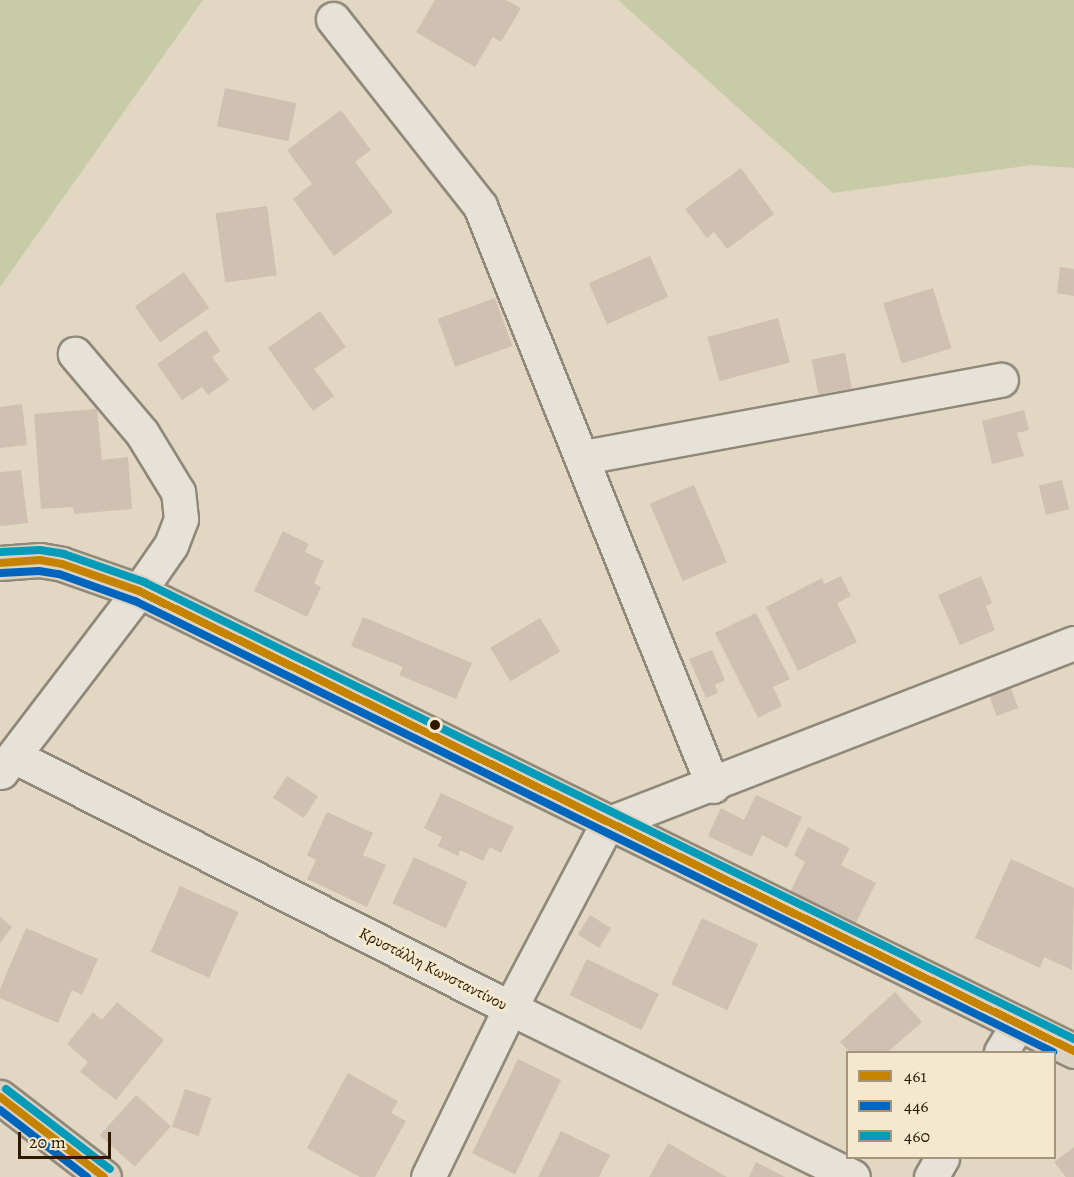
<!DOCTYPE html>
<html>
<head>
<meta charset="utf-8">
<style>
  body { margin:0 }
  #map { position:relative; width:1074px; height:1177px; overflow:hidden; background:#e1d7c2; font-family:Alegreya,serif }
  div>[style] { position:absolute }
  .green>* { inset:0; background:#c8cba8 }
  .building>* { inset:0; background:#d0c0b1; transform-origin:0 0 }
  .roads { filter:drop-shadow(2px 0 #908879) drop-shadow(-2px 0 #908879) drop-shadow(0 2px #908879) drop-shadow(0 -2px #908879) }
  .minor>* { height:33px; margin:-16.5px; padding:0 16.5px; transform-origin:16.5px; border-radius:16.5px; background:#e7e2d7 }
  .major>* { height:33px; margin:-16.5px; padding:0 16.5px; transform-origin:16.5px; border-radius:16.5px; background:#dbd2c2 }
  .bus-1>* { height:8px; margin:-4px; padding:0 4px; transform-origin:4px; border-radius:4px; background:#c58300 }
  .bus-2>* { height:8px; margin:-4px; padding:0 4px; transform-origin:4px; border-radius:4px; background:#0065bd }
  .bus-3>* { height:8px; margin:-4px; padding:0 4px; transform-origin:4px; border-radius:4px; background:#059bb9 }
  .dots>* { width:16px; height:16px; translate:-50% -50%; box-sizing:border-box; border:3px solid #f4e8cf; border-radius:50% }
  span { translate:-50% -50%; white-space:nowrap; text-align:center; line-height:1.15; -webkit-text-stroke:6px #f4e8cf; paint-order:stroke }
  .street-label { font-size:16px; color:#2e1900 }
  .legend { position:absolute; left:846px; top:1051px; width:210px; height:108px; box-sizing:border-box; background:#f4e8cf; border:2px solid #a5957c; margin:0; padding:8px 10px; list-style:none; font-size:18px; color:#2e1900 }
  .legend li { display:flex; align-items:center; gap:12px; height:30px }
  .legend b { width:30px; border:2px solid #a5957c }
  .scale { position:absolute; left:18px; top:1132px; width:93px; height:27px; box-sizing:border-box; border:3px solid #2e1900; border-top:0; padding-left:8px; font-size:18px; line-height:21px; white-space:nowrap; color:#2e1900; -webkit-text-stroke:4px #f4e8cf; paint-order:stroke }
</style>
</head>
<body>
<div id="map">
  <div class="green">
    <div style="clip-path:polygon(0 0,203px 0,0 287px)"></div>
    <div style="clip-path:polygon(618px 0,1074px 0,1074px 168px,1032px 165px,833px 193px)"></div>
  </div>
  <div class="building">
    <div style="clip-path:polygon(435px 0,506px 0,521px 8px,501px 42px,493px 37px,475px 67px,416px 32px)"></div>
    <div style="left:225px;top:88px;width:73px;height:39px;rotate:12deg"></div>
    <div style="clip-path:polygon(341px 110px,371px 150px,355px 162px,393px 212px,334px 256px,293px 199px,312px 184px,287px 150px)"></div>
    <div style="clip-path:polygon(741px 168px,774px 214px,727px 249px,714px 232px,707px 238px,685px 209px)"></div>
    <div style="left:267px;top:206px;width:70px;height:52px;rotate:82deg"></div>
    <div style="left:650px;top:256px;width:45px;height:67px;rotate:66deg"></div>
    <div style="clip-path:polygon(1060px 267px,1074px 269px,1074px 296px,1057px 293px)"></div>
    <div style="left:184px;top:272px;width:44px;height:60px;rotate:55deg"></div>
    <div style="left:933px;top:288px;width:63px;height:52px;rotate:73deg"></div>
    <div style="left:495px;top:298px;width:51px;height:61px;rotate:70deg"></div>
    <div style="clip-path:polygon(320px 311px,346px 347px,314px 369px,334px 396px,313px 411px,268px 348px)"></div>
    <div style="left:778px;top:318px;width:46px;height:73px;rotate:75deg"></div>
    <div style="clip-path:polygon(206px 330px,220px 351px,212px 357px,229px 380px,208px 395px,202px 387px,182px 400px,157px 364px)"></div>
    <div style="left:845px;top:353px;width:36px;height:34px;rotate:79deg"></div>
    <div style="clip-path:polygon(22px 404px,27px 445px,0 448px,0 407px)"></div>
    <div style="clip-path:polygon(97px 409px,102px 460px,128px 457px,132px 509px,74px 514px,73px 507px,41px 509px,34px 414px)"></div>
    <div style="clip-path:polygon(1024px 410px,1029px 430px,1017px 433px,1024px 456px,992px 464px,982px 421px)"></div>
    <div style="clip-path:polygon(21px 470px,28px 523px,0 526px,0 472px)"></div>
    <div style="left:1062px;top:480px;width:30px;height:24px;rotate:76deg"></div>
    <div style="left:694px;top:485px;width:84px;height:48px;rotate:67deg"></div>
    <div style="clip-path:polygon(283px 531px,309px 544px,305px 552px,324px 561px,314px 583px,321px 587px,307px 617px,254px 591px)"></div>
    <div style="clip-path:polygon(841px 576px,851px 596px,837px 603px,857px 642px,798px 671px,766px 607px,822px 578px,824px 584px)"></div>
    <div style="clip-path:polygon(981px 576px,992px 603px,986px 606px,995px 630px,960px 645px,938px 595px)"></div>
    <div style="clip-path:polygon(756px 613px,790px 679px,773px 687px,782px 706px,758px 718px,715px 633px)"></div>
    <div style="clip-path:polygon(363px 617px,472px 663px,456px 699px,399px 675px,403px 667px,351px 646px)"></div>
    <div style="left:540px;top:618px;width:39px;height:58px;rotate:59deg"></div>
    <div style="clip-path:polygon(712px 650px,725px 680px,715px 685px,718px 693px,706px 698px,689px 659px)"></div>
    <div style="left:1008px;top:680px;width:30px;height:23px;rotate:70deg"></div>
    <div style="left:287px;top:776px;width:37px;height:26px;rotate:33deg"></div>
    <div style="clip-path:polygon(441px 793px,514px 827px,501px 853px,490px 847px,483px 861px,460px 850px,458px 856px,438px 846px,442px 837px,424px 828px)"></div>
    <div style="clip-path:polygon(756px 795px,802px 817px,787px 848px,762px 835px,752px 857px,708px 836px,721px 808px,744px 820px)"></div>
    <div style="clip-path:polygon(327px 812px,373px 833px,363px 855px,386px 865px,367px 907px,307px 879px,316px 860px,307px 855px)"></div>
    <div style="clip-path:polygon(808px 827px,850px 848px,841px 865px,876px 883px,853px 929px,788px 896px,805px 862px,794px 855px)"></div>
    <div style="left:414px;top:857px;width:59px;height:51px;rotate:25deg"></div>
    <div style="clip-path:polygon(1011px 859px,1074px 888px,1072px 970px,1044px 957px,1040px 968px,975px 938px)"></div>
    <div style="left:180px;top:886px;width:64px;height:72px;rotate:24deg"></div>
    <div style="left:590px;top:915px;width:25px;height:23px;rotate:32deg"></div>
    <div style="clip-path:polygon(0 917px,12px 927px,0 943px)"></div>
    <div style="left:702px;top:918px;width:62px;height:73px;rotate:25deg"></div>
    <div style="clip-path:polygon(26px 928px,98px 959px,82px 995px,72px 990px,58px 1023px,0 998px,0 989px)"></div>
    <div style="left:587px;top:959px;width:80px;height:40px;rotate:26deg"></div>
    <div style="clip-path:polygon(895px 992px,922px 1022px,888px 1052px,850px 1052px,840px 1042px)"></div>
    <div style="clip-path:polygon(117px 1002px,164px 1040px,116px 1100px,80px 1072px,88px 1062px,67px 1044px,93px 1012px,102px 1020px)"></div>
    <div style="left:518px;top:1059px;width:48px;height:105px;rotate:26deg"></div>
    <div style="clip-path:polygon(348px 1073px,398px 1101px,391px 1113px,406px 1121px,375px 1177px,360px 1177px,307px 1148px)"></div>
    <div style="left:185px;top:1089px;width:28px;height:40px;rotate:19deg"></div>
    <div style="left:136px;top:1095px;width:47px;height:54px;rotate:42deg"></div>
    <div style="clip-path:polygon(561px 1131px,610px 1155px,599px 1177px,538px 1177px)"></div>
    <div style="clip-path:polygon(668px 1143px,727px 1177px,649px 1177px)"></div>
    <div style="clip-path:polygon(1074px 1147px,1074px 1177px,1066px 1177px,1054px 1162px)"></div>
    <div style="clip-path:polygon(756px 1162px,785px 1177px,749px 1177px)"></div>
  </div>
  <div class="roads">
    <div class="minor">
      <div style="left:333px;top:19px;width:238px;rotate:51.8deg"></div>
      <div style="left:480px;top:206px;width:625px;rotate:68.11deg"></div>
      <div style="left:584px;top:457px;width:424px;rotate:-10.5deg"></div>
      <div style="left:14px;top:756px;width:556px;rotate:26.93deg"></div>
      <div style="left:510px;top:1008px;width:382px;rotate:26.2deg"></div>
      <div style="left:1px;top:772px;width:228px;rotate:-52.7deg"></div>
      <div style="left:139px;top:591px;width:56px;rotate:-55.2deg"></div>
      <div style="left:171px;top:545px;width:28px;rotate:-69deg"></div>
      <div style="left:181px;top:519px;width:27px;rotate:-96deg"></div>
      <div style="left:178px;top:492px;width:69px;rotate:-121.4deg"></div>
      <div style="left:142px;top:433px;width:104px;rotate:-130.3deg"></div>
      <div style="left:1001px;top:1052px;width:33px;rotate:-59deg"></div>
      <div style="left:428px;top:1177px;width:188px;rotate:-64.1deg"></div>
      <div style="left:510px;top:1008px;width:208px;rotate:-62.2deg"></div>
      <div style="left:607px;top:824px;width:501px;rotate:-21.19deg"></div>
      <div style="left:931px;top:1177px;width:22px;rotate:-60deg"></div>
    </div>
    <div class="major">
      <div style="left:0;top:563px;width:40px;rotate:-4.3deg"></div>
      <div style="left:40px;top:560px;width:22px;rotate:10deg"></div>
      <div style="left:62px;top:564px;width:82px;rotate:19.3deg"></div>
      <div style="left:139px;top:591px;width:1042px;rotate:26.2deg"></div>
      <div style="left:0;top:1097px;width:131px;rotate:37.6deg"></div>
    </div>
  </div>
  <div class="bus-1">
    <div style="left:0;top:563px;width:40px;rotate:-4.3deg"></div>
    <div style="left:40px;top:560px;width:22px;rotate:10deg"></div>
    <div style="left:62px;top:564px;width:82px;rotate:19.3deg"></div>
    <div style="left:139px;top:591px;width:1042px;rotate:26.2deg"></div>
    <div style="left:0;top:1097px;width:131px;rotate:37.6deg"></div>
  </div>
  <div class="bus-2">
    <div style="left:1px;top:573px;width:38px;rotate:-3deg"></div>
    <div style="left:39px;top:571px;width:20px;rotate:9deg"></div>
    <div style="left:59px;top:574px;width:81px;rotate:19.6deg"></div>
    <div style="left:135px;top:601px;width:1023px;rotate:26.16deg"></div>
    <div style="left:0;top:1110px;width:110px;rotate:37.6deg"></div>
  </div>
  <div class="bus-3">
    <div style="left:0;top:552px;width:40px;rotate:-2.9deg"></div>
    <div style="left:40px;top:550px;width:24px;rotate:9deg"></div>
    <div style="left:64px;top:554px;width:85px;rotate:19.3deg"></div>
    <div style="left:144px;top:582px;width:1036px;rotate:26.17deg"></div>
    <div style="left:6px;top:1089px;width:131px;rotate:37.6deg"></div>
  </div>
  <div class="dots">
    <div style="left:435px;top:725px;background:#2e1900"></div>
  </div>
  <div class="street-label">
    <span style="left:433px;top:969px;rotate:27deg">Κρυστάλλη Κωνσταντίνου</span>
  </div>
  <ul class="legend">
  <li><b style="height:8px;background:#c58300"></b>461</li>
  <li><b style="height:8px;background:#0065bd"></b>446</li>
  <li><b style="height:8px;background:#059bb9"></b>460</li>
  </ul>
  <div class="scale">20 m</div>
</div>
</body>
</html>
